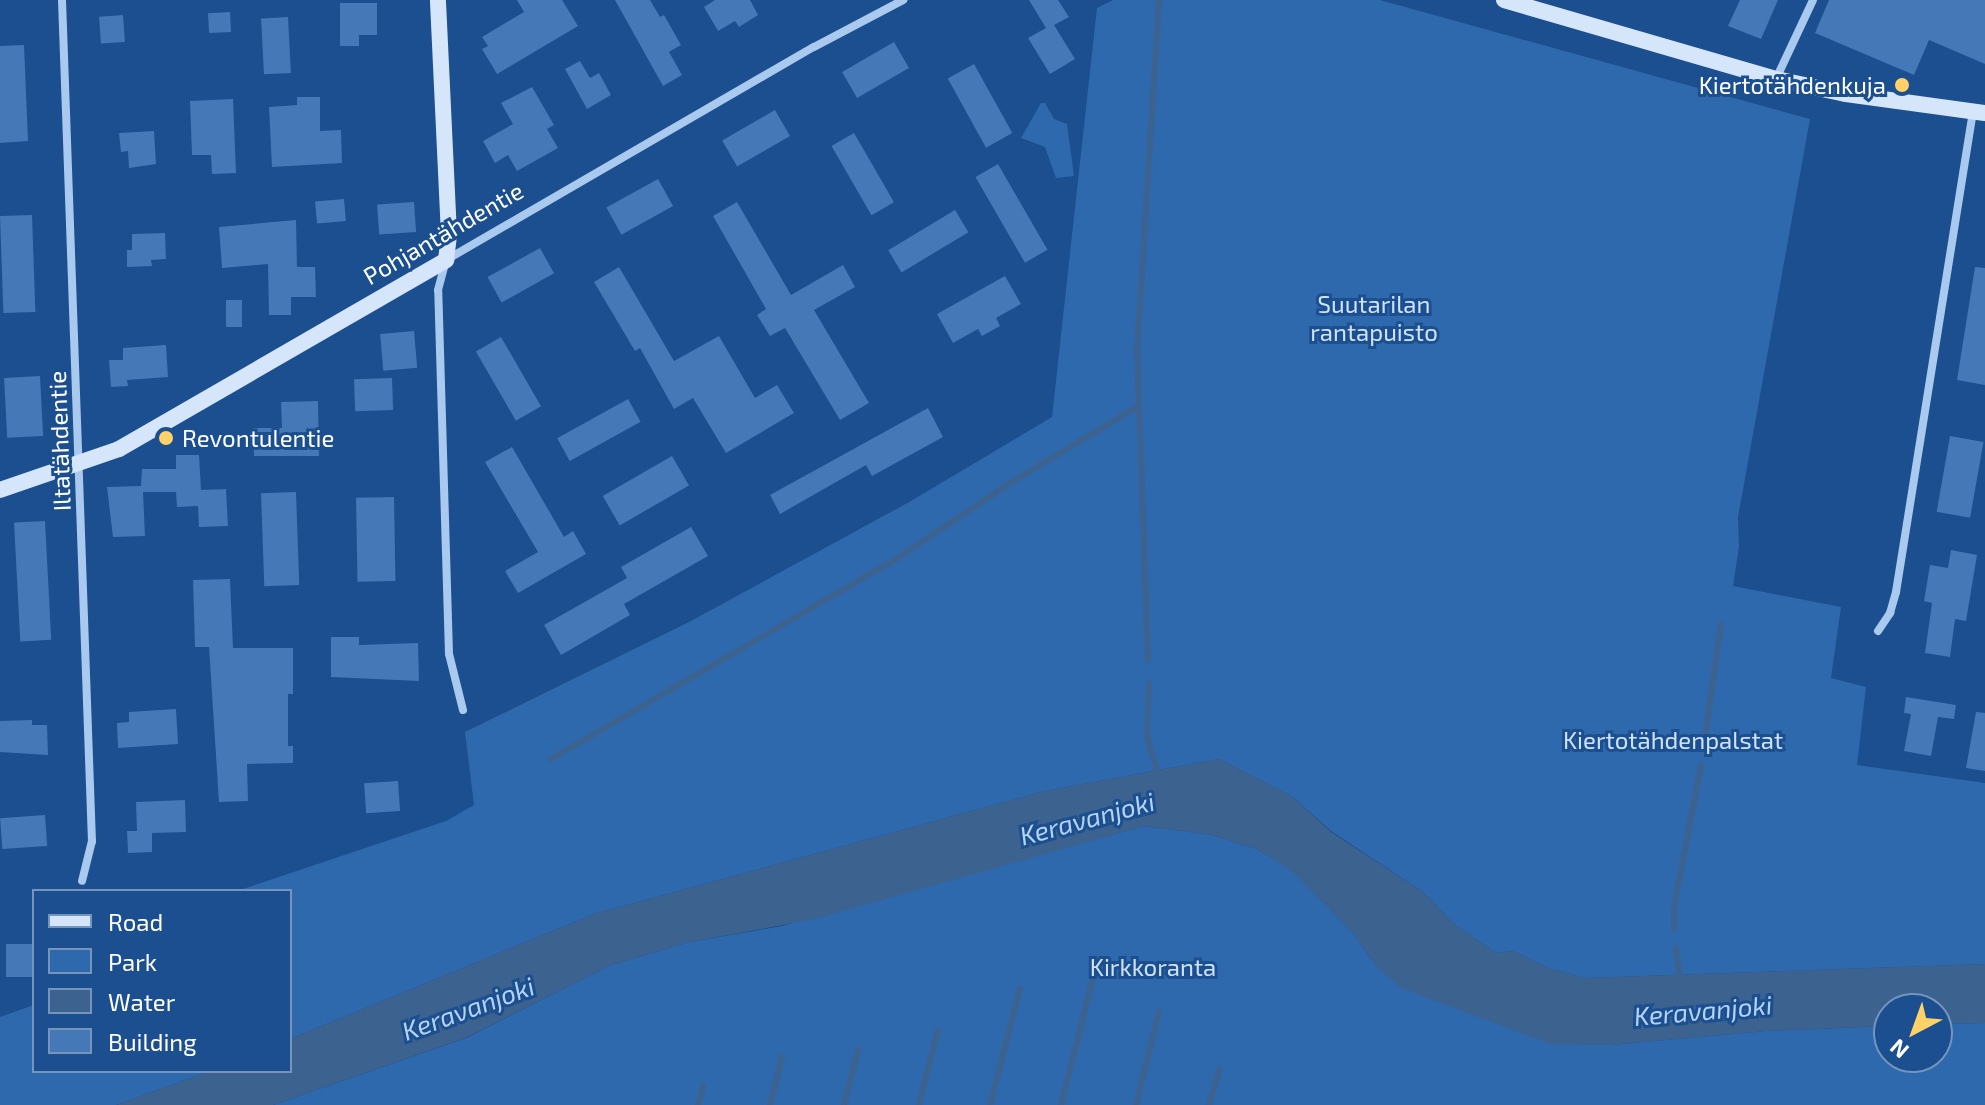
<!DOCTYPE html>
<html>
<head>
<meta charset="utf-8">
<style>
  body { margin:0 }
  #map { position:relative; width:1985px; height:1105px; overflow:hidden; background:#1b4f8f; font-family:"Exo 2",sans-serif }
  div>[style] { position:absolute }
  .green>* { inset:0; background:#2e69ad }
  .water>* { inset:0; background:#3c6290 }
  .stream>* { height:6px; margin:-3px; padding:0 3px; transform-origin:3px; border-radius:3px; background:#3c6290 }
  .building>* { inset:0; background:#4478b7; transform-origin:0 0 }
  .street>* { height:8px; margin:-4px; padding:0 4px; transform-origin:4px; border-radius:4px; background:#a9c9ee }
  .secondary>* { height:16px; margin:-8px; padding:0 8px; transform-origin:8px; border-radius:8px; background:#d6e6fa }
  .dots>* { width:22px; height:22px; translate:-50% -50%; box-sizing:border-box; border:4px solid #1b4f8f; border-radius:50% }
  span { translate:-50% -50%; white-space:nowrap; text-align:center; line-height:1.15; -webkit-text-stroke:6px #1b4f8f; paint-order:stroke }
  .poi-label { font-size:24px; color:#fff }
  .right { translate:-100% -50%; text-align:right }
  .left { translate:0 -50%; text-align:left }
  .street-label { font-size:24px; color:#fff }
  .park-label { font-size:24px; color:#cfe3fa }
  .water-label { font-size:26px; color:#b5d3f5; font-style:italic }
  .legend { position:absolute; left:32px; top:889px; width:260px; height:184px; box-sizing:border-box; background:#1b4f8f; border:2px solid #7695bc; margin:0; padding:10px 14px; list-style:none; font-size:24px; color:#fff }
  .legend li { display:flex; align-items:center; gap:16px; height:40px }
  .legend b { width:40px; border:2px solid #7695bc }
  .north { position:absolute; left:1873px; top:993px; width:80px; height:80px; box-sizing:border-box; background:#1b4f8f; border:2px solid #7695bc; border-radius:50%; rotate:221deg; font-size:22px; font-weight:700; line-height:32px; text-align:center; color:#fff }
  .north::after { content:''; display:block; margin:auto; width:28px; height:36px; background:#ffd166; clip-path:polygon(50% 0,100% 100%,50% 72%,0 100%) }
</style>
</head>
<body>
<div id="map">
  <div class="green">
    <div style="clip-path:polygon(1113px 0,1380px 0,1810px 119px,1738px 517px,1739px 547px,1733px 586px,1841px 607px,1831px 678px,1866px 687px,1857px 765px,1985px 783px,1985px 964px,1586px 978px,1551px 969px,1513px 951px,1496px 953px,1455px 925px,1423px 892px,1331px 831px,1293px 797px,1219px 759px,1045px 791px,594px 914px,290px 1039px,290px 891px,237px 891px,446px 821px,474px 805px,465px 732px,691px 621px,911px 501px,1052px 417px,1097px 8px)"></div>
    <div style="clip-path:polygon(1041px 103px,1045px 103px,1054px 119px,1067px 124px,1074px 176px,1056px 178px,1045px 147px,1021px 138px)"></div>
    <div style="clip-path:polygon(1144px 826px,1212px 835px,1257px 849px,1293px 871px,1353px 933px,1376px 966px,1550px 1043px,1609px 1045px,1767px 1031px,1889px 1026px,1889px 1057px,1937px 1057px,1937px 1024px,1985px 1023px,1985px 1105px,273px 1105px,466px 1038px,611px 965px,690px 942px,782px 926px)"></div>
    <div style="clip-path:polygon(34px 1005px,34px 1071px,210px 1071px,116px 1105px,0 1105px,0 1017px)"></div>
  </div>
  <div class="water">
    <div style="clip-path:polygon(1219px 759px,1293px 797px,1331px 832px,1423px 892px,1455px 925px,1496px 953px,1513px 951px,1551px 969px,1586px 978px,1985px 964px,1985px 1023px,1937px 1024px,1937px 1009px,1889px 1009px,1889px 1026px,1767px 1031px,1609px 1045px,1550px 1044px,1401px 988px,1376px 966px,1353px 933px,1293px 872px,1257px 849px,1212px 835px,1144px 826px,815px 919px,690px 942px,611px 965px,465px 1038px,273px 1105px,116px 1105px,210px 1071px,290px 1071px,290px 1039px,594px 914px,1045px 791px)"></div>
  </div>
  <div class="stream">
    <div style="left:1148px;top:661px;width:310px;rotate:-92deg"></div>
    <div style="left:1137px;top:351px;width:352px;rotate:-86.4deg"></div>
    <div style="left:1149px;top:683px;width:54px;rotate:92.1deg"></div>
    <div style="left:1147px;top:737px;width:42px;rotate:73.3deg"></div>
    <div style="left:1704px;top:744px;width:120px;rotate:-81.9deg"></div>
    <div style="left:551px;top:759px;width:399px;rotate:-30.1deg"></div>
    <div style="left:896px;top:559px;width:139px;rotate:-33.6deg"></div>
    <div style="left:1012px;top:482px;width:144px;rotate:-31deg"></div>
    <div style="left:1674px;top:929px;width:22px;rotate:-90deg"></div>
    <div style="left:1674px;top:907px;width:144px;rotate:-79.2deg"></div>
    <div style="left:1676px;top:948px;width:36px;rotate:82deg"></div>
    <div style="left:698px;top:1105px;width:20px;rotate:-75deg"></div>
    <div style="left:770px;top:1105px;width:49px;rotate:-76deg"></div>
    <div style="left:844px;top:1105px;width:57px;rotate:-75.7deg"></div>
    <div style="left:919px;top:1105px;width:77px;rotate:-75.8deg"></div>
    <div style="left:990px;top:1105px;width:121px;rotate:-75.6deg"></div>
    <div style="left:1061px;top:1105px;width:138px;rotate:-75.8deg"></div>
    <div style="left:1136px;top:1105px;width:96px;rotate:-76.1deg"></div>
    <div style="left:1209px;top:1105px;width:37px;rotate:-74deg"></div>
  </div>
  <div class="building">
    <div style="clip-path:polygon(517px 0,562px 0,578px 26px,497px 74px,482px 49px,488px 46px,482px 37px,524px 12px)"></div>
    <div style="clip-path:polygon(615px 0,650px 0,660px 17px,664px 15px,681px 45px,669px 52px,682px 75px,663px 86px)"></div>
    <div style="clip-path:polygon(715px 0,750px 0,758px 15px,739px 27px,735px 21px,718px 31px,704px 7px)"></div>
    <div style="clip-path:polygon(1029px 0,1058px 0,1069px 17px,1054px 25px,1075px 59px,1050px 74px,1028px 38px,1046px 28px)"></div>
    <div style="clip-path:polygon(1740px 0,1778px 0,1761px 39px,1728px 26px)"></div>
    <div style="clip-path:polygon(1829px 0,1985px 0,1985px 64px,1929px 40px,1914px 75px,1815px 33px)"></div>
    <div style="clip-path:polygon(340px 3px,377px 3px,377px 35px,359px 35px,359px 46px,340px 46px)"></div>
    <div style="left:230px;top:12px;width:20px;height:22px;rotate:87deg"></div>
    <div style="left:123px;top:15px;width:27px;height:24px;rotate:86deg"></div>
    <div style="left:288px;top:17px;width:56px;height:27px;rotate:87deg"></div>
    <div style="left:894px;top:42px;width:30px;height:60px;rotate:60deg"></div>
    <div style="clip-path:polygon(24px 45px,28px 141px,0 143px,0 46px)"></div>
    <div style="clip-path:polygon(580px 61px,590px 78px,599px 73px,611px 95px,587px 109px,565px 69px)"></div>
    <div style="left:974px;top:64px;width:79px;height:30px;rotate:61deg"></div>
    <div style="clip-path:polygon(532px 87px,554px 125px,547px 129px,558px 148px,517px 171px,508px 155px,495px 163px,483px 141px,513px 124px,501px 103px)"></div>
    <div style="clip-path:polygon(297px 97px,320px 97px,320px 131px,341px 130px,342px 163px,272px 167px,269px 107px,297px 105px)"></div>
    <div style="clip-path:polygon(233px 99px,236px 173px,212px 174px,211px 155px,192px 155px,190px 101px)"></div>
    <div style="left:775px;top:110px;width:30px;height:61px;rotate:60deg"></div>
    <div style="clip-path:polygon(154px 131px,156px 164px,129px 168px,128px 151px,121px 152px,119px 133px)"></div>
    <div style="left:854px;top:133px;width:80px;height:26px;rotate:60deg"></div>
    <div style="left:998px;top:164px;width:99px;height:26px;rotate:60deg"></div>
    <div style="left:658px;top:179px;width:31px;height:59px;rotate:61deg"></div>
    <div style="left:344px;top:199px;width:22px;height:29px;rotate:85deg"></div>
    <div style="left:414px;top:202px;width:30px;height:37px;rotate:86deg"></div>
    <div style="clip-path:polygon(737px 202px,791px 295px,843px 265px,855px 287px,814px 310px,869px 403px,840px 420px,785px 328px,770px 336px,757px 315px,766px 309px,713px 216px)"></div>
    <div style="left:955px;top:210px;width:26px;height:78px;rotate:59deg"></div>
    <div style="left:32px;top:215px;width:97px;height:32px;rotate:88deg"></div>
    <div style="clip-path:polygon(296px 220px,297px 267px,315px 267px,316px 297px,291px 297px,291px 315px,269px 315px,268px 264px,222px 268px,219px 227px)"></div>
    <div style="clip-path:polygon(165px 233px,166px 259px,151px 260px,152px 266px,127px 267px,127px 250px,132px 250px,132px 234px)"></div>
    <div style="left:540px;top:248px;width:29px;height:60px;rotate:61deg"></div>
    <div style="clip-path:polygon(619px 267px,674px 361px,719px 336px,755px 398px,777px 385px,794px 413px,726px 453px,693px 398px,674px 409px,640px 348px,635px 351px,594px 282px)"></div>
    <div style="clip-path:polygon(1975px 267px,1985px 268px,1985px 385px,1957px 380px)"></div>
    <div style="clip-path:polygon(1005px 276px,1021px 304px,996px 318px,1000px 326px,982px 336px,978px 329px,953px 343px,937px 314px)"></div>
    <div style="left:242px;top:300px;width:27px;height:16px;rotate:90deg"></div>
    <div style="left:414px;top:331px;width:37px;height:34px;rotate:85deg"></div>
    <div style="left:501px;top:337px;width:80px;height:29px;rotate:60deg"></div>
    <div style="clip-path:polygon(166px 345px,168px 377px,127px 380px,128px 386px,111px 387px,109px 360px,123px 360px,123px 348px)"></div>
    <div style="left:40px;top:376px;width:60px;height:36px;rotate:87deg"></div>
    <div style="left:392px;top:378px;width:32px;height:38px;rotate:88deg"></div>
    <div style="left:628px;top:399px;width:26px;height:81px;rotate:61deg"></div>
    <div style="clip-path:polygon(318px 401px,319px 456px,254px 456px,253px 428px,282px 428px,281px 402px)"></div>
    <div style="clip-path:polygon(928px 408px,943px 437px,872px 476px,866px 465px,780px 514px,770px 495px)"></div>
    <div style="left:1950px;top:436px;width:34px;height:77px;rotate:10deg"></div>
    <div style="clip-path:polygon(512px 447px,564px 537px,573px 531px,586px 554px,518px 593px,505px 571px,538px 552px,485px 462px)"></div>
    <div style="clip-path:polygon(176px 455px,199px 455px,201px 490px,226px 489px,228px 526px,199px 527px,198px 506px,177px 507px,176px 492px,143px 492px,145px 536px,113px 537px,107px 487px,141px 486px,142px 469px,176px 469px)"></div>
    <div style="left:672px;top:456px;width:34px;height:80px;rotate:60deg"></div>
    <div style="left:296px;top:492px;width:93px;height:35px;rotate:88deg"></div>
    <div style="left:394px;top:497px;width:84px;height:38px;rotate:89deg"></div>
    <div style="left:45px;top:521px;width:119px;height:31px;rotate:87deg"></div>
    <div style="clip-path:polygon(691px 527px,708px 556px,624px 604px,630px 615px,561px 655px,544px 625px,627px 578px,621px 567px)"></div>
    <div style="clip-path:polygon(1951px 550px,1977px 555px,1966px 621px,1955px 619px,1950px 657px,1925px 653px,1932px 603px,1924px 601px,1930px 565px,1948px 568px)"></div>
    <div style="clip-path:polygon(230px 579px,233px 648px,293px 648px,293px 694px,288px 694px,288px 746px,293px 746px,293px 763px,247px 764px,248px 801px,219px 802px,209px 647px,195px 647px,193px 580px)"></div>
    <div style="clip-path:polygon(331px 637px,359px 637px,359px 645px,418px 643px,419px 681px,331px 677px)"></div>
    <div style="clip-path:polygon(1906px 697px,1956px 705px,1954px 719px,1938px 717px,1931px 756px,1904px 751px,1911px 714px,1904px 713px)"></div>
    <div style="clip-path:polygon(176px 709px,178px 744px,118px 748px,117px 723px,129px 722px,129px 712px)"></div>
    <div style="clip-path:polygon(1976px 712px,1985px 713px,1985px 771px,1966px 768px)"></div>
    <div style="clip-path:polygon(32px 720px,32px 725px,47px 725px,48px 755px,0 752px,0 721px)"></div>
    <div style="left:398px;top:781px;width:30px;height:34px;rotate:86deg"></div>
    <div style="clip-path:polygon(185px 800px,186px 832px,152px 833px,152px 852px,128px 853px,127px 831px,137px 831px,136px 802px)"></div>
    <div style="left:45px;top:815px;width:31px;height:45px;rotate:86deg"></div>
    <div style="left:34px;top:944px;width:33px;height:28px;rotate:90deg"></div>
  </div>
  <div class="street">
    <div style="left:62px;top:0;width:842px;rotate:87.96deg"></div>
    <div style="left:92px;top:841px;width:41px;rotate:104deg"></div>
    <div style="left:1776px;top:79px;width:87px;rotate:-64.9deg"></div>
    <div style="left:1878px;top:631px;width:22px;rotate:-56deg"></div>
    <div style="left:1890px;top:613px;width:22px;rotate:-74deg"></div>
    <div style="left:1896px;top:592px;width:486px;rotate:-80.9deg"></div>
    <div style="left:463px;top:710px;width:58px;rotate:-104deg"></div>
    <div style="left:449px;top:654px;width:364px;rotate:-91.7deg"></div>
    <div style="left:438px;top:290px;width:31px;rotate:-75deg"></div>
    <div style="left:446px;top:260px;width:425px;rotate:-30.1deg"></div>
    <div style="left:814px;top:47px;width:101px;rotate:-27.8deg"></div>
  </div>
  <div class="secondary">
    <div style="left:1504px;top:0;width:283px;rotate:16.2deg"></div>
    <div style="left:1776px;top:79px;width:72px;rotate:12.1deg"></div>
    <div style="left:1846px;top:94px;width:140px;rotate:7.8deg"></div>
    <div style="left:0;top:490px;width:126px;rotate:-19deg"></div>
    <div style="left:119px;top:449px;width:378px;rotate:-30deg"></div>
    <div style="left:446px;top:260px;width:25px;rotate:-83deg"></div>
    <div style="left:449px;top:235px;width:235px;rotate:-92.7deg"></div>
  </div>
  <div class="dots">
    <div style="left:1902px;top:85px;background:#ffd166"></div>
    <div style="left:166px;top:438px;background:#ffd166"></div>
  </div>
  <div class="poi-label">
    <span class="right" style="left:1886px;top:85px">Kiertotähdenkuja</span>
    <span class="left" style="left:182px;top:438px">Revontulentie</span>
  </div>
  <div class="street-label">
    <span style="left:443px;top:233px;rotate:-30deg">Pohjantähdentie</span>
    <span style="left:59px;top:441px;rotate:-92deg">Iltatähdentie</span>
  </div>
  <div class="park-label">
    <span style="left:1374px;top:318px">Suutarilan<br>rantapuisto</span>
    <span style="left:1673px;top:740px">Kiertotähdenpalstat</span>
    <span style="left:1153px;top:967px">Kirkkoranta</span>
  </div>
  <div class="water-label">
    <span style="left:1087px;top:818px;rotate:-15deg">Keravanjoki</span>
    <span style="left:468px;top:1008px;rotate:-20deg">Keravanjoki</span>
    <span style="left:1703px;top:1010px;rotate:-5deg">Keravanjoki</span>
  </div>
  <ul class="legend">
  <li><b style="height:10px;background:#d6e6fa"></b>Road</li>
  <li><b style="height:22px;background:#2e69ad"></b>Park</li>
  <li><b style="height:22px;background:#3c6290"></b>Water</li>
  <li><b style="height:22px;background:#4478b7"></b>Building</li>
  </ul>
  <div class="north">N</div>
</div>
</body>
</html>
